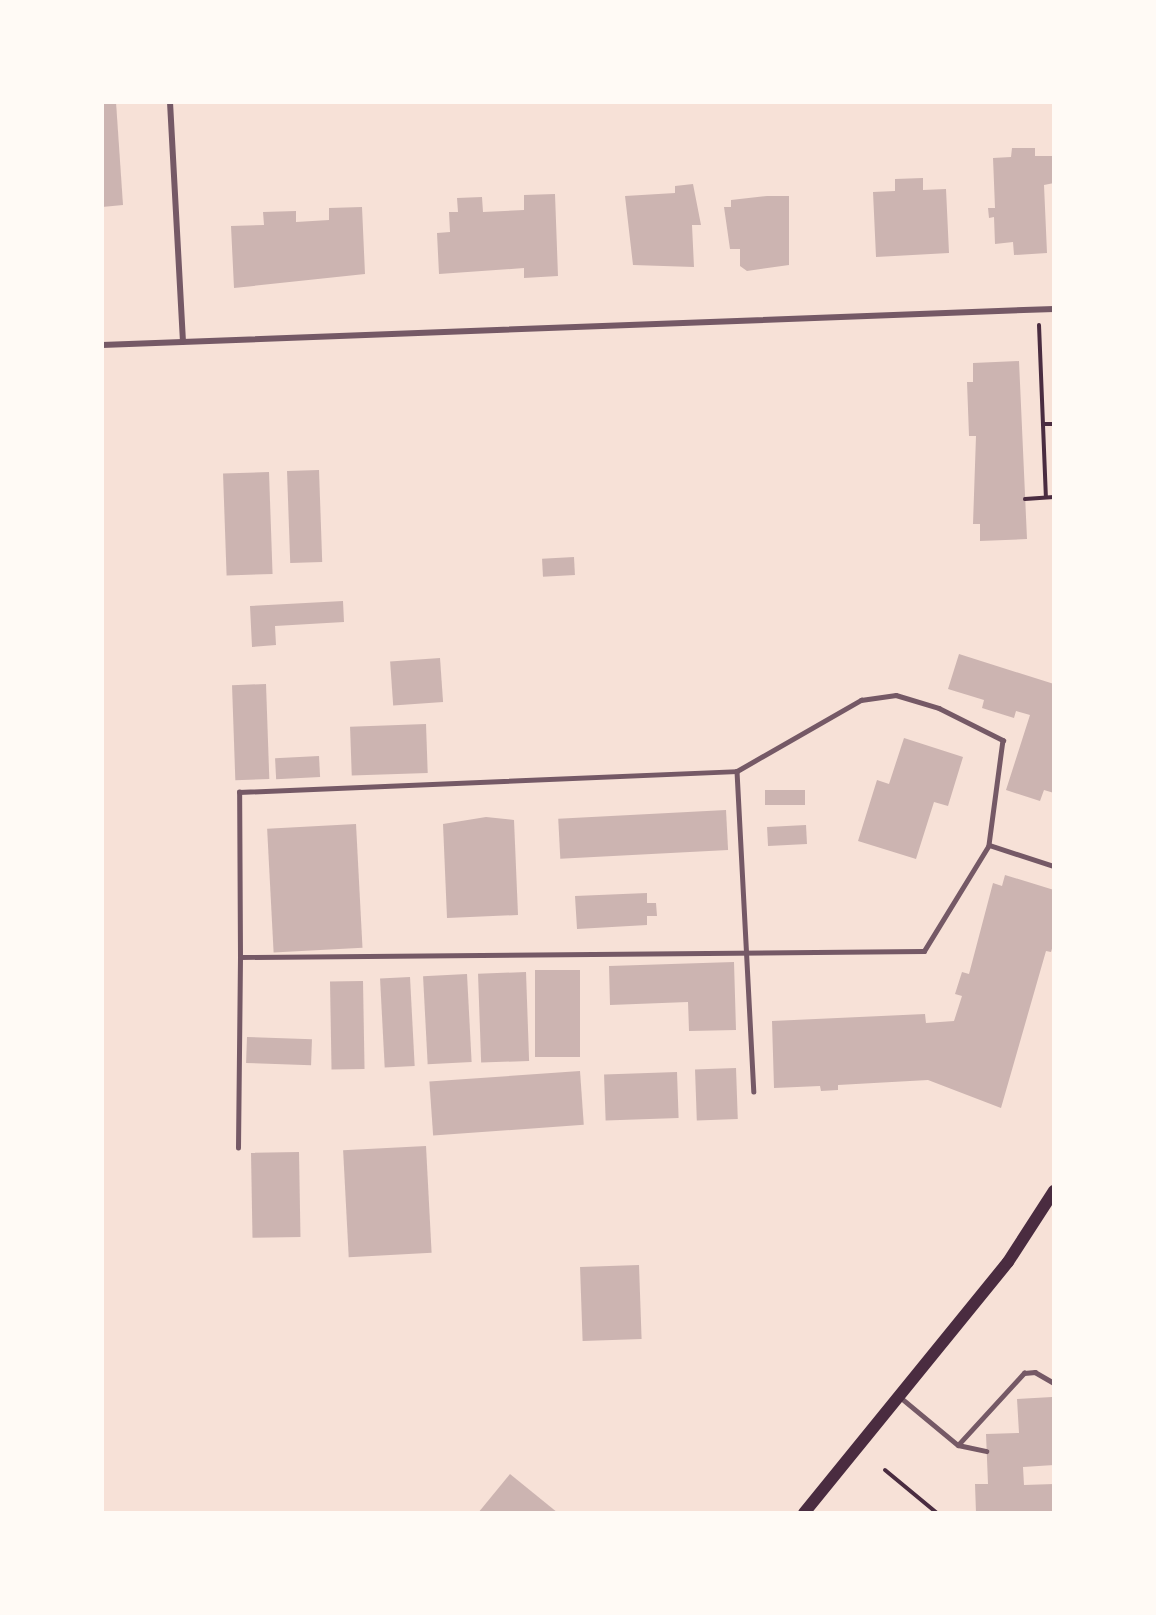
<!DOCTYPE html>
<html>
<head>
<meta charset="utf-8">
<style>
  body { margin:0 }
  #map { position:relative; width:1156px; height:1615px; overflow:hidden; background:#f7e1d7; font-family:"Noto Serif",serif }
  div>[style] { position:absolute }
  .building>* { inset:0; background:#ccb4b1; transform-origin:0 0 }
  .path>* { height:4px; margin:-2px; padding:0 2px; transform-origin:2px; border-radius:2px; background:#4a2c40 }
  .service>* { height:4.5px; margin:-2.25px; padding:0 2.25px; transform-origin:2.25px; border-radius:2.25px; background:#755966 }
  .minor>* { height:6px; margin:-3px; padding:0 3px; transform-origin:3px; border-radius:3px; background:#755966 }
  .secondary>* { height:12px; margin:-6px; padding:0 6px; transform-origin:6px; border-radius:6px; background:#4a2c40 }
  span { translate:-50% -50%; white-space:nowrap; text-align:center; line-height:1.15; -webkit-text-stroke:6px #fffaf5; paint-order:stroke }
  .frame { position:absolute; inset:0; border:104px solid #fffaf5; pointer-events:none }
</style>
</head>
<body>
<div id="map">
  <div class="building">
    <div style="clip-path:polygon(102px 102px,116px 102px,123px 205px,102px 207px)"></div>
    <div style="clip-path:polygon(1012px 148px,1035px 148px,1035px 156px,1054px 156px,1054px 183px,1044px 185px,1047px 253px,1014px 255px,1013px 242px,995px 244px,994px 217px,989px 218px,988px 208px,995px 208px,993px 158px,1011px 157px)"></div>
    <div style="clip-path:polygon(923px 178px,923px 190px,946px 189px,949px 253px,876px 257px,873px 192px,895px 191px,895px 179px)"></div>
    <div style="clip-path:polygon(693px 184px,701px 225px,692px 225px,694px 267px,633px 265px,625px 196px,675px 193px,675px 186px)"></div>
    <div style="clip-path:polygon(555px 194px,558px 276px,524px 278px,524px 268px,439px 274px,437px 233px,450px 232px,449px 212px,458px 212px,457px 198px,482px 197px,483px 212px,524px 210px,524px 195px)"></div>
    <div style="clip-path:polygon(767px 196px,789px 196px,789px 265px,747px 271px,740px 266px,740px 249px,730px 249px,724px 207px,731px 207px,731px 200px)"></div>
    <div style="clip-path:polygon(362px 207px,365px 274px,234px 288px,231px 226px,264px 225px,263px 212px,296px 211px,296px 222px,329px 220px,329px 208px)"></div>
    <div style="clip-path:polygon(1019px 361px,1027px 539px,980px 541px,980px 524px,973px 524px,976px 436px,969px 436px,967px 382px,973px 382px,973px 363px)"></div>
    <div style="left:319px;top:470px;width:92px;height:32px;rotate:88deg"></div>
    <div style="left:269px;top:472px;width:102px;height:46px;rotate:88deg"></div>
    <div style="left:574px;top:557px;width:18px;height:32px;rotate:87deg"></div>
    <div style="clip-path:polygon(343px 601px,344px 622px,275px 626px,276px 645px,252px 647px,250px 606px)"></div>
    <div style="clip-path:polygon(959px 654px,1054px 684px,1054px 793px,1044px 790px,1040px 801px,1006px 790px,1030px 715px,1016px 711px,1014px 718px,982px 708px,984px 700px,948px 689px)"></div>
    <div style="left:440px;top:658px;width:44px;height:50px;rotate:86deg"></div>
    <div style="left:266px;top:684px;width:95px;height:34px;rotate:88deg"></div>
    <div style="left:426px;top:724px;width:49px;height:76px;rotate:88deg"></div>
    <div style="clip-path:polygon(904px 738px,963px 757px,948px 806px,934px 802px,916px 859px,858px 841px,877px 780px,889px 784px)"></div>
    <div style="left:319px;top:756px;width:21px;height:44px;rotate:87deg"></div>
    <div style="left:805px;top:790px;width:15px;height:40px;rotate:90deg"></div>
    <div style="left:726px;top:810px;width:40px;height:168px;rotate:87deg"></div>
    <div style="clip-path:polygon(486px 817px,514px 820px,518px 915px,447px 918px,443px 824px)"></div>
    <div style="left:356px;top:824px;width:124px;height:89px;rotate:87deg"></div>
    <div style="left:806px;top:825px;width:19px;height:39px;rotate:87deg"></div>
    <div style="clip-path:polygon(1005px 875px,1054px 890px,1054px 942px,1051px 952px,1046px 951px,1001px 1108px,928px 1080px,838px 1085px,838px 1090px,821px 1091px,820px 1086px,774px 1088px,772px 1021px,925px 1014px,926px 1023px,954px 1021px,962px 996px,955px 994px,962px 972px,969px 974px,993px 883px,1002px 886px)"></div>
    <div style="clip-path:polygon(647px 893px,647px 903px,656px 903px,657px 916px,647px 916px,647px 925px,577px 929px,575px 896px)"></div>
    <div style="clip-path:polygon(734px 962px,736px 1030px,689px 1031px,688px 1002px,610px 1005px,609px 966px)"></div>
    <div style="left:580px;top:970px;width:87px;height:45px;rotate:90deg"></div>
    <div style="left:526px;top:972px;width:89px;height:48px;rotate:88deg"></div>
    <div style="left:467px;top:974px;width:88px;height:44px;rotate:87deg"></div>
    <div style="left:410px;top:977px;width:89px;height:30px;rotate:87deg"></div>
    <div style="left:363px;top:981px;width:88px;height:33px;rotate:89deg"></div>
    <div style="left:247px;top:1037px;width:65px;height:26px;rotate:2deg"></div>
    <div style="left:736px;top:1068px;width:51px;height:41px;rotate:88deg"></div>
    <div style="left:580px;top:1071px;width:54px;height:151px;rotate:86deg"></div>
    <div style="left:677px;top:1072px;width:46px;height:73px;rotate:88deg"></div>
    <div style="left:426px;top:1146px;width:107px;height:83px;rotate:87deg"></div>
    <div style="left:299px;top:1152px;width:85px;height:48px;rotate:89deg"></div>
    <div style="left:639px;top:1265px;width:74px;height:59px;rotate:88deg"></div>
    <div style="clip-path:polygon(1052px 1397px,1054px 1465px,1023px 1467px,1024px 1485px,1054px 1484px,1054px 1513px,976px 1513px,975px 1484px,988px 1484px,986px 1434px,1019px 1433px,1017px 1399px)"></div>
    <div style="clip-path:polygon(510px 1474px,558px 1513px,478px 1513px)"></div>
  </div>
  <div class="path">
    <div style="left:1039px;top:325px;width:172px;rotate:87.7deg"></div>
    <div style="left:1043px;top:424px;width:11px"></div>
    <div style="left:1025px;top:499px;width:29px;rotate:-4deg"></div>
    <div style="left:885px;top:1470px;width:67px;rotate:39.6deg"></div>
  </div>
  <div class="service">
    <div style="left:737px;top:771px;width:143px;rotate:-29.8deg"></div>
    <div style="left:861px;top:700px;width:35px;rotate:-8deg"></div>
    <div style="left:896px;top:695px;width:45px;rotate:16.8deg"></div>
    <div style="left:939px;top:708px;width:72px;rotate:26.6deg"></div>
    <div style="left:1003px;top:740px;width:106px;rotate:97.6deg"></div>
    <div style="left:989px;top:845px;width:68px;rotate:17.9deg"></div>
    <div style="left:240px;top:957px;width:165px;rotate:-90.3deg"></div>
    <div style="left:239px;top:792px;width:498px;rotate:-2.4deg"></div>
    <div style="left:737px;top:771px;width:321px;rotate:87deg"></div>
    <div style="left:238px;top:1148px;width:191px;rotate:-89.4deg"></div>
    <div style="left:240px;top:957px;width:684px;rotate:-0.5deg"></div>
    <div style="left:924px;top:951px;width:124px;rotate:-58.5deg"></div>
    <div style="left:900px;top:1397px;width:75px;rotate:39.6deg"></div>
    <div style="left:958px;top:1445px;width:98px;rotate:-47.5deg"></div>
    <div style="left:1024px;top:1373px;width:11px;rotate:-5deg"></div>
    <div style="left:1035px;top:1372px;width:22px;rotate:30deg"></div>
    <div style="left:958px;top:1445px;width:29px;rotate:12deg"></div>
  </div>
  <div class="minor">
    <div style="left:170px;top:102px;width:240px;rotate:86.9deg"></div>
    <div style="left:102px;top:345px;width:953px;rotate:-2.17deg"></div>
  </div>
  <div class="secondary">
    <div style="left:804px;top:1513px;width:323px;rotate:-50.9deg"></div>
    <div style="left:1008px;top:1262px;width:85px;rotate:-57.1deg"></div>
  </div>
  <div class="frame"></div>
</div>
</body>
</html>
